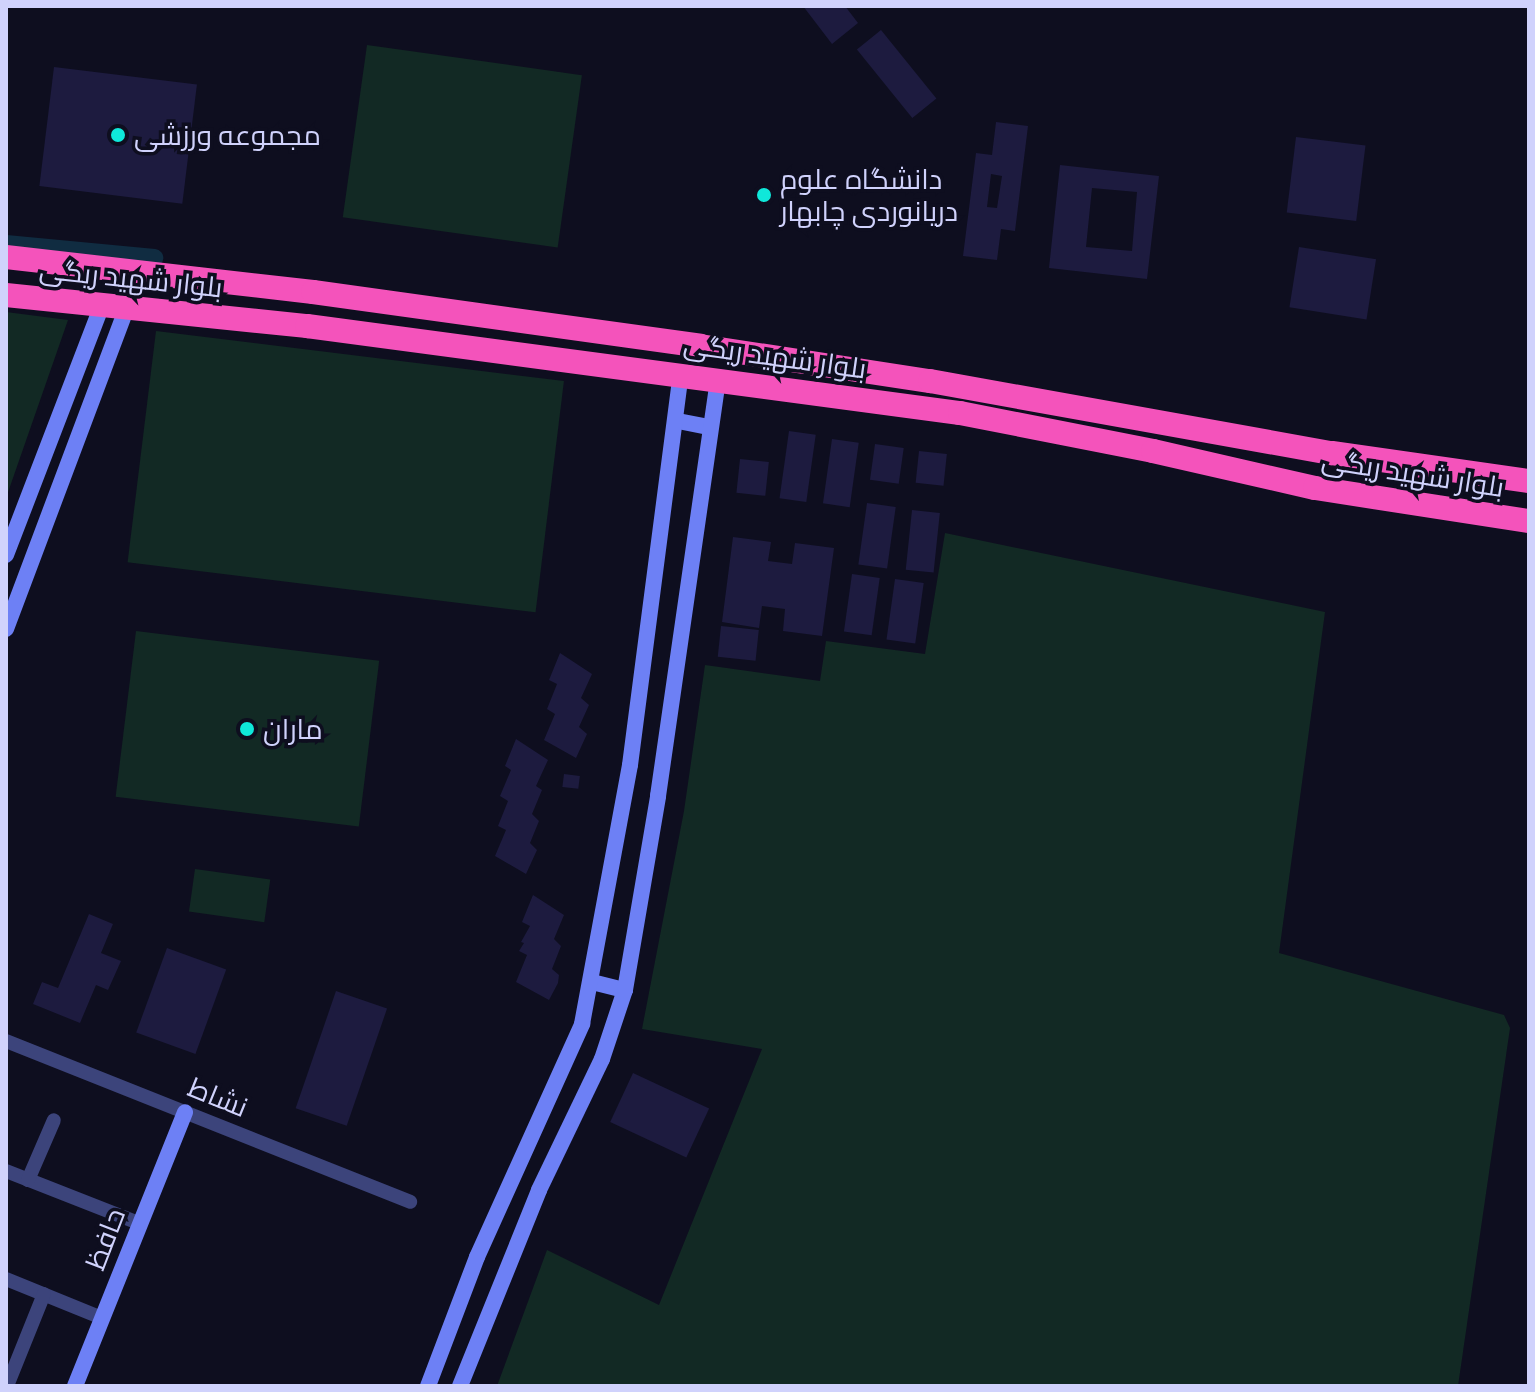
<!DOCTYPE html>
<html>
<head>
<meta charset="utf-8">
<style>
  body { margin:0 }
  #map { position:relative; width:1535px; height:1392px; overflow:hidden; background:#0e0e1f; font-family:"Archivo Narrow",Cairo,sans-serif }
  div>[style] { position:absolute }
  .green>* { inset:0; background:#122924; transform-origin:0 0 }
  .canal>* { height:18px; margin:-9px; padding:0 9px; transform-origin:9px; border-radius:9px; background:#102c41 }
  .building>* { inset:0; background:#1d1b3f; transform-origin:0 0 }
  .street>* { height:14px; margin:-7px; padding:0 7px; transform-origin:7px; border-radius:7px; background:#3c447b }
  .secondary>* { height:16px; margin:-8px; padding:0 8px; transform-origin:8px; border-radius:8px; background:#6d80f5 }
  .highway>* { height:24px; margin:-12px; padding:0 12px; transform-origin:12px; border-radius:12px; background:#f453bb }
  .dots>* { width:22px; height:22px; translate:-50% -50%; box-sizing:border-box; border:4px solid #0e0e1f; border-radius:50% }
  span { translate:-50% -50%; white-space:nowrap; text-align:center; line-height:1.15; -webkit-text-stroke:7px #0e0e1f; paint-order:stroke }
  .poi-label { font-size:28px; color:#d0d2fc }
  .left { translate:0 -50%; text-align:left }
  .street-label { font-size:28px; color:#d0d2fc }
  .frame { position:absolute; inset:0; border:8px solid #d0d2fc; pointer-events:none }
</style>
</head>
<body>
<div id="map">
  <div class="green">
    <div style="left:367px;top:45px;width:217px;height:174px;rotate:8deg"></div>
    <div style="clip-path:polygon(6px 312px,68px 320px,6px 498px)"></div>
    <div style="left:156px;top:331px;width:411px;height:233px;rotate:7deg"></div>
    <div style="clip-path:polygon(945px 533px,1325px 612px,1279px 953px,1504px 1015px,1510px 1028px,1458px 1386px,497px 1386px,547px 1250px,659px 1305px,762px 1049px,642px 1029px,684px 811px,705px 665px,820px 681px,826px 641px,925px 654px)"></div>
    <div style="left:136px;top:631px;width:245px;height:167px;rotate:7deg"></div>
    <div style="left:195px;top:869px;width:76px;height:43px;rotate:8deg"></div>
  </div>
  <div class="canal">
    <div style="left:6px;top:244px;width:149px;rotate:5.4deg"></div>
  </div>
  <div class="building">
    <div style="clip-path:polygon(803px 6px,845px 6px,858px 23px,832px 44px)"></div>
    <div style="left:881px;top:30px;width:88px;height:31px;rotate:51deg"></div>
    <div style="left:54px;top:67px;width:144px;height:120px;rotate:7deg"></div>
    <div style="clip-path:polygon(evenodd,996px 122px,1028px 126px,1015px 231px,1001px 229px,997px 260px,963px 256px,976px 153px,992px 155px,996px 122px,991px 174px,1002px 176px,997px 208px,987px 207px,991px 174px)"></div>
    <div style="left:1296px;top:137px;width:70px;height:76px;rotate:7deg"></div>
    <div style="clip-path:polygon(evenodd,1060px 165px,1159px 176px,1147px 279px,1049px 268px,1060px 165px,1092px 188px,1137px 192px,1132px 251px,1086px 247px,1092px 188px)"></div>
    <div style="left:1299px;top:247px;width:78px;height:61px;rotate:9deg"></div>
    <div style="left:789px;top:431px;width:27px;height:68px;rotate:8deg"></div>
    <div style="left:832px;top:439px;width:27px;height:65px;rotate:8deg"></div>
    <div style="left:875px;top:444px;width:29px;height:36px;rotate:8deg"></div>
    <div style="left:919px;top:451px;width:28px;height:32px;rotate:6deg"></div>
    <div style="left:740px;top:459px;width:29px;height:34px;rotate:6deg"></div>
    <div style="left:867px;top:503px;width:29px;height:62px;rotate:8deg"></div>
    <div style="left:912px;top:510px;width:28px;height:60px;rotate:6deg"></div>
    <div style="clip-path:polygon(733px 537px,771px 542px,768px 561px,792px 564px,795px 543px,834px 548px,822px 636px,783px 631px,785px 609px,762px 606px,759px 628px,722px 622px)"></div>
    <div style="left:852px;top:574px;width:28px;height:58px;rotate:8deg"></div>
    <div style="left:895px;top:579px;width:29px;height:61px;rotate:8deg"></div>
    <div style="left:721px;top:626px;width:38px;height:31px;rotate:6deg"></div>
    <div style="clip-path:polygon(560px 653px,592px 674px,581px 698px,589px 705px,579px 727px,587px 734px,576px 758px,544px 740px,555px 714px,547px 709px,557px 684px,549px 680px)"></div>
    <div style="clip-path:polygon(516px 739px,548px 760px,536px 786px,542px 790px,532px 814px,539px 821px,530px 843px,537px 850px,526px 874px,495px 856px,506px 830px,498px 826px,508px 801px,500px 796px,511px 770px,505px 766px)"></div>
    <div style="left:564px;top:774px;width:16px;height:13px;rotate:7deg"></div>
    <div style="clip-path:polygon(533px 895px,564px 915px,554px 939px,561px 946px,552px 969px,559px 975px,558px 983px,549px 1000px,516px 982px,527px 955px,519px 951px,524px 943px,521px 942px,530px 926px,522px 922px)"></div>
    <div style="clip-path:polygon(89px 914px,113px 924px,101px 953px,121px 961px,108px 990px,96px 985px,80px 1023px,33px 1004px,42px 982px,58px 988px)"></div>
    <div style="left:167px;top:948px;width:63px;height:90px;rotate:20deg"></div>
    <div style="left:336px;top:991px;width:54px;height:124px;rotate:19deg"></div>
    <div style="left:633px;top:1073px;width:84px;height:54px;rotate:25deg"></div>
  </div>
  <div class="street">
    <div style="left:6px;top:1041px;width:435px;rotate:21.7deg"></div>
    <div style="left:6px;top:1171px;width:143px;rotate:21.4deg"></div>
    <div style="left:28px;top:1180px;width:65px;rotate:-66.6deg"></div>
    <div style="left:6px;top:1279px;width:104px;rotate:22.1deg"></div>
    <div style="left:7px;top:1386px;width:99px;rotate:-68.1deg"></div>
  </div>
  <div class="secondary">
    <div style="left:678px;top:421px;width:33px;rotate:11deg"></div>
    <div style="left:6px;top:555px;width:268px;rotate:-69deg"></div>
    <div style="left:6px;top:629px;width:342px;rotate:-69.4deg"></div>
    <div style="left:592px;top:982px;width:34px;rotate:14deg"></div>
    <div style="left:75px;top:1386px;width:295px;rotate:-68.1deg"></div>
    <div style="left:428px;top:1386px;width:138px;rotate:-69.2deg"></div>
    <div style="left:477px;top:1257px;width:256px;rotate:-65.7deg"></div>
    <div style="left:582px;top:1024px;width:263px;rotate:-79.5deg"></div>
    <div style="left:630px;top:765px;width:395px;rotate:-82.6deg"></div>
    <div style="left:460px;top:1386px;width:211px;rotate:-68deg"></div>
    <div style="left:539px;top:1190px;width:145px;rotate:-64.3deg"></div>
    <div style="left:602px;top:1059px;width:73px;rotate:-71.6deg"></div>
    <div style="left:625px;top:990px;width:197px;rotate:-80.3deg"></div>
    <div style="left:658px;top:796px;width:422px;rotate:-81.8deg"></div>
  </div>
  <div class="highway">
    <div style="left:6px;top:257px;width:309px;rotate:6.5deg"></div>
    <div style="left:313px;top:292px;width:391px;rotate:7.9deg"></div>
    <div style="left:700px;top:346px;width:233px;rotate:8.7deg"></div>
    <div style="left:930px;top:381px;width:408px;rotate:10.2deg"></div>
    <div style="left:1332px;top:453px;width:199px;rotate:8.1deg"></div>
    <div style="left:6px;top:295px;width:303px;rotate:5.9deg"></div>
    <div style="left:307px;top:326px;width:659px;rotate:7.59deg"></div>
    <div style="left:960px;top:413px;width:197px;rotate:11.1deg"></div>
    <div style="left:1153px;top:451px;width:166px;rotate:12.9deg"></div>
    <div style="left:1315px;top:488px;width:217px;rotate:8.8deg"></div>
  </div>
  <div class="dots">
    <div style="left:118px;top:135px;background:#0fe8da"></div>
    <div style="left:764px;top:195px;background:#0fe8da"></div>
    <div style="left:247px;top:729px;background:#0fe8da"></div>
  </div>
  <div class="poi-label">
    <span class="left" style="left:134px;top:135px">مجموعه ورزشی</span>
    <span class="left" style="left:780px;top:195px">دانشگاه علوم<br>دریانوردی چابهار</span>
    <span class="left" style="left:263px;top:729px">ماران</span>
  </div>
  <div class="street-label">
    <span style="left:131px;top:278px;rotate:6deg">بلوار شهید ریگی</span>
    <span style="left:775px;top:356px;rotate:8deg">بلوار شهید ریگی</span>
    <span style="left:1413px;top:473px;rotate:9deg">بلوار شهید ریگی</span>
    <span style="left:218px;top:1097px;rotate:22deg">نشاط</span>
    <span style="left:105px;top:1239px;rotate:-69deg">حافظ</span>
  </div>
  <div class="frame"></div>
</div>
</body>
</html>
